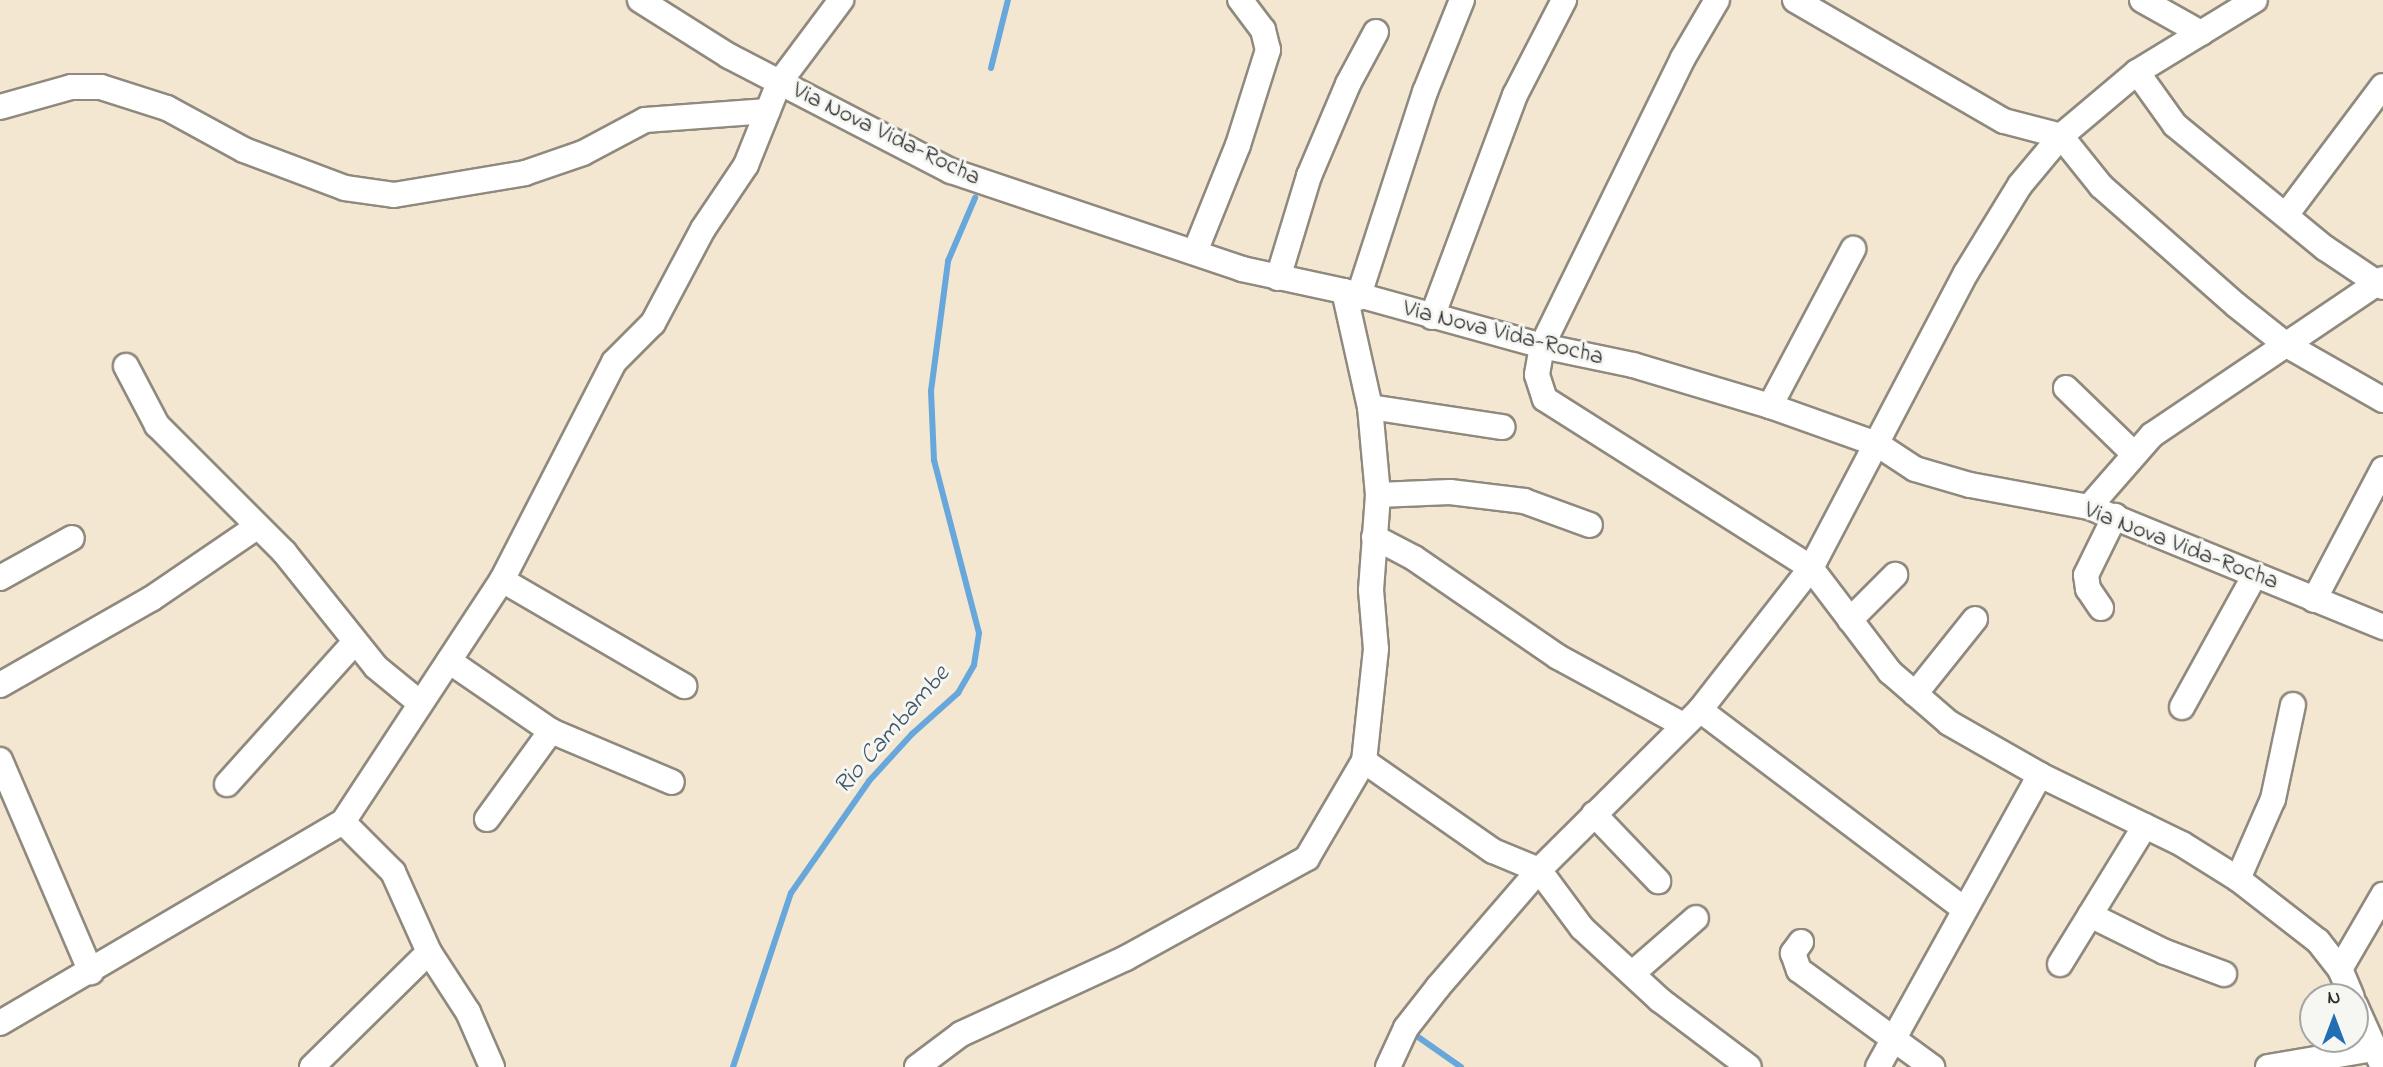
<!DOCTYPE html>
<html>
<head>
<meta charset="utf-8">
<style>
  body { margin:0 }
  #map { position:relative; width:2383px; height:1067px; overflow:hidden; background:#f3e7d1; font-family:"Indie Flower",sans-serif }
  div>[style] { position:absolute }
  .stream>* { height:6px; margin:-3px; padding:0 3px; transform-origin:3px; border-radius:3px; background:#68a7db }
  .roads { filter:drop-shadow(2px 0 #8f897e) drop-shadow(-2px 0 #8f897e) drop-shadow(0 2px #8f897e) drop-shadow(0 -2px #8f897e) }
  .minor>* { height:24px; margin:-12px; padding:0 12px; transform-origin:12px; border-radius:12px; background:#fff }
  span { translate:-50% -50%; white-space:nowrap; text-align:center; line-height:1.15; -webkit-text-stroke:6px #f6f6f2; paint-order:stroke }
  .street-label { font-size:24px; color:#2b2b2b }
  .water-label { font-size:26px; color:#405669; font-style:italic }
  .north { position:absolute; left:2299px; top:983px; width:70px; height:70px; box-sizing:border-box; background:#f6f6f2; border:2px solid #a5a5a2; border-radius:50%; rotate:0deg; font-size:19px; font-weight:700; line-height:28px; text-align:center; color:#2b2b2b }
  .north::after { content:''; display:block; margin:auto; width:24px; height:32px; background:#1f6fb2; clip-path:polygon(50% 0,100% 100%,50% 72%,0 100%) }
</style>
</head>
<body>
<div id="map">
  <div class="stream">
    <div style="left:991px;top:68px;width:70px;rotate:-76deg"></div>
    <div style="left:1411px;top:1032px;width:61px;rotate:35deg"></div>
    <div style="left:733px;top:1067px;width:183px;rotate:-71.6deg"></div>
    <div style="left:791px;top:893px;width:136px;rotate:-55.1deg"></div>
    <div style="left:869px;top:781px;width:64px;rotate:-47.5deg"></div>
    <div style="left:912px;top:734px;width:62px;rotate:-41.7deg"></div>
    <div style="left:958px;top:693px;width:32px;rotate:-60deg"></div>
    <div style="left:974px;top:665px;width:32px;rotate:-81deg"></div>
    <div style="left:979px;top:633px;width:179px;rotate:-104.6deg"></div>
    <div style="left:934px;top:460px;width:69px;rotate:-92.5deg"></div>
    <div style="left:931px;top:391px;width:131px;rotate:-82.5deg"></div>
    <div style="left:948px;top:261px;width:69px;rotate:-66.8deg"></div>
  </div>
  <div class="roads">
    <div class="minor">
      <div style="left:640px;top:0;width:105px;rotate:32.2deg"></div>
      <div style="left:729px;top:56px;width:250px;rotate:27.4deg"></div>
      <div style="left:951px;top:171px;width:307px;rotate:18.6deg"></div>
      <div style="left:1242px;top:269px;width:104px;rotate:12.2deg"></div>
      <div style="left:1344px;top:291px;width:205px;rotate:15.5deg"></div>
      <div style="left:1542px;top:346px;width:93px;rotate:11.8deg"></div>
      <div style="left:1633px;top:365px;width:143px;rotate:16.7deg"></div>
      <div style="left:1770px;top:406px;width:114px;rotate:19.6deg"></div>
      <div style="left:1877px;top:444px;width:45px;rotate:33.3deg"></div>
      <div style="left:1915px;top:469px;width:57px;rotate:16.2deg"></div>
      <div style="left:1970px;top:485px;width:121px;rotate:10.5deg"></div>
      <div style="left:2089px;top:507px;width:318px;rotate:22.2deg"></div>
      <div style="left:1717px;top:0;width:67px;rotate:120.4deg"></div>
      <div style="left:1683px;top:58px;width:321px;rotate:116.1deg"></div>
      <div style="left:1542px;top:346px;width:29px;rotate:100deg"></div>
      <div style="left:1537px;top:375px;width:25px;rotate:72deg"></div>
      <div style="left:1545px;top:399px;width:315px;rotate:32.4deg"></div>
      <div style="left:1811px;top:568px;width:131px;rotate:52.8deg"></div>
      <div style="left:1890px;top:672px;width:78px;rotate:40.8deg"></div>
      <div style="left:1949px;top:723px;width:105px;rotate:29.7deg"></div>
      <div style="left:2040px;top:775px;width:158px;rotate:25.9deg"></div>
      <div style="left:2182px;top:844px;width:66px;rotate:32deg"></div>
      <div style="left:2238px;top:879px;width:101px;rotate:37.8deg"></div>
      <div style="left:2318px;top:941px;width:36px;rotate:52deg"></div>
      <div style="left:2340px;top:969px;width:30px;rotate:67deg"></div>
      <div style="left:1795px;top:0;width:241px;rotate:30.1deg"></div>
      <div style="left:2004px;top:121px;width:59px;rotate:14.7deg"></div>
      <div style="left:2061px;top:136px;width:64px;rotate:51.3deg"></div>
      <div style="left:2101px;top:186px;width:180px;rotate:41.4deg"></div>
      <div style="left:2236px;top:305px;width:63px;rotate:38.5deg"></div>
      <div style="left:2285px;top:344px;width:113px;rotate:29.7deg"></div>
      <div style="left:2142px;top:0;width:68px;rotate:29.2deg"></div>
      <div style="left:2137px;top:72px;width:65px;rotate:54.4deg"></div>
      <div style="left:2175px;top:125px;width:194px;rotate:39.4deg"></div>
      <div style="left:2325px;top:248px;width:70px;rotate:33.9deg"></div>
      <div style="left:0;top:107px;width:74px;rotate:-15.7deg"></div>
      <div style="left:71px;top:87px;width:30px"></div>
      <div style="left:101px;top:87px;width:69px;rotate:17.7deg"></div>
      <div style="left:167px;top:108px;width:88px;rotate:28.6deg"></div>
      <div style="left:244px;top:150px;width:108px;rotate:20.6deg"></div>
      <div style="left:345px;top:188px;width:49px;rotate:8.1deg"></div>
      <div style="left:394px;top:195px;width:133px;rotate:-9.5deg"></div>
      <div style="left:525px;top:173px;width:61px;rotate:-19deg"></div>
      <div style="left:583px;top:153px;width:70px;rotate:-28deg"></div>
      <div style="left:645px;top:120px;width:123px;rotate:-4.2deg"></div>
      <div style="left:2286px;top:215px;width:161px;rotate:-53.1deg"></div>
      <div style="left:1195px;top:252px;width:115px;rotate:-68.1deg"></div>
      <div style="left:1238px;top:145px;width:100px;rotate:-72.5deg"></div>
      <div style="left:1268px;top:50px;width:21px;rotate:-104deg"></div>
      <div style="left:1263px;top:30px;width:38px;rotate:-127deg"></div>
      <div style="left:1278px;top:278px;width:107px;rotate:-73.1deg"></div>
      <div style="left:1309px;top:176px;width:100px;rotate:-67deg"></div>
      <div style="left:1348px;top:84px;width:59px;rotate:-61.7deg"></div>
      <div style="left:1344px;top:291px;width:119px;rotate:77.4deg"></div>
      <div style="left:1370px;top:407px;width:88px;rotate:84.8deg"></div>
      <div style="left:1378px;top:495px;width:95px;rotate:94.2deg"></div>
      <div style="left:1371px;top:590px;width:59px;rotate:85.2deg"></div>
      <div style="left:1376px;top:649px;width:113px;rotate:96.1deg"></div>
      <div style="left:1364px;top:761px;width:157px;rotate:34.9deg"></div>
      <div style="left:1493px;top:851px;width:50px;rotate:22.4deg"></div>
      <div style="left:1539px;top:870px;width:72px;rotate:53.4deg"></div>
      <div style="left:1582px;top:928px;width:106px;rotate:42.7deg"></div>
      <div style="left:1660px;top:1000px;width:111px;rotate:37deg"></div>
      <div style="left:1358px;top:298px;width:217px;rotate:-72deg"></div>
      <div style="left:1425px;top:92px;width:99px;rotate:-68.1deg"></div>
      <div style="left:1432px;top:317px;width:237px;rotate:-69.5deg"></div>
      <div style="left:1515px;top:95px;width:107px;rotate:-62.7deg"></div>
      <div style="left:126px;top:366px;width:67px;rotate:62.3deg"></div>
      <div style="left:157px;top:425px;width:180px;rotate:45deg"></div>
      <div style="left:284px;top:552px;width:147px;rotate:51.3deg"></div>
      <div style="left:376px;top:667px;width:57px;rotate:39.3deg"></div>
      <div style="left:2066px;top:388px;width:95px;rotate:44.1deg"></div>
      <div style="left:1770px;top:406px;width:178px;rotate:-62.1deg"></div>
      <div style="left:1370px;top:407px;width:134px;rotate:8.6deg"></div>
      <div style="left:1378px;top:495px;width:72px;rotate:-2.4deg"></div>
      <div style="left:1450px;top:492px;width:75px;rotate:6.9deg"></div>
      <div style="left:1524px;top:501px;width:70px;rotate:20deg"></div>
      <div style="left:2089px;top:507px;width:96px;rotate:-48.8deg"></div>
      <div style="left:2152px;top:435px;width:279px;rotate:-34deg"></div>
      <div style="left:1374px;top:537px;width:45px;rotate:27.7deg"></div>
      <div style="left:1414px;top:558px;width:175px;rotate:34.5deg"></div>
      <div style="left:1558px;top:657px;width:142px;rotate:28.5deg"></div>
      <div style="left:0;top:578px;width:82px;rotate:-29.1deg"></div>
      <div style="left:502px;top:580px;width:211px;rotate:30.2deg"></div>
      <div style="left:2314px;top:600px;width:148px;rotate:-62.2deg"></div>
      <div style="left:2101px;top:608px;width:23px;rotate:-124deg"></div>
      <div style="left:2088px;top:589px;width:14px;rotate:-98deg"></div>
      <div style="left:2086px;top:575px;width:66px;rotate:-63.8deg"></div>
      <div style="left:1850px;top:620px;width:64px;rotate:-45deg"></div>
      <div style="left:449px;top:661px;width:124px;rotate:34.5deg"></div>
      <div style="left:551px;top:731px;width:131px;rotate:22.9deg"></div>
      <div style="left:0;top:685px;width:174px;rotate:-29.7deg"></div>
      <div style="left:151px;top:599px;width:126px;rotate:-34.3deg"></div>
      <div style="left:1915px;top:694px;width:96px;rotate:-51.3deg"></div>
      <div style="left:2182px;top:707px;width:151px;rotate:-61.1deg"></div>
      <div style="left:1700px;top:710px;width:329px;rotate:37deg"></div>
      <div style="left:0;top:760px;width:231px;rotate:66.8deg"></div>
      <div style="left:227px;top:784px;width:190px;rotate:-48deg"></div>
      <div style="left:1594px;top:814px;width:93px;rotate:46.3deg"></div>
      <div style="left:487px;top:819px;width:109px;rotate:-54deg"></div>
      <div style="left:343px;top:822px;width:71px;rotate:45deg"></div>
      <div style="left:393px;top:872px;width:88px;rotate:65.8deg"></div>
      <div style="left:429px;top:952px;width:72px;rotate:57deg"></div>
      <div style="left:468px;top:1012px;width:60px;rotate:66.4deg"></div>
      <div style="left:2238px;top:879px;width:87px;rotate:-66.4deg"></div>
      <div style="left:2273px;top:799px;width:96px;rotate:-78deg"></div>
      <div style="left:2090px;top:915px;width:84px;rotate:26.3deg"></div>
      <div style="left:2165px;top:952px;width:63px;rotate:20.4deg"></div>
      <div style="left:1801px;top:942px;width:14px;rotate:126deg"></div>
      <div style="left:1793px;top:953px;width:18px;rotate:71deg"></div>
      <div style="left:1799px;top:970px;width:165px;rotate:36.1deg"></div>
      <div style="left:2060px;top:964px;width:162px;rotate:-58.4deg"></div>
      <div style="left:2340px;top:969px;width:86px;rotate:-59.8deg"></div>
      <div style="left:1634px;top:972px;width:82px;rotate:-41.1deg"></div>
      <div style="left:2355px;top:1005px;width:68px;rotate:65.7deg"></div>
      <div style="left:0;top:1023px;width:398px;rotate:-30.4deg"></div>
      <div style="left:343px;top:822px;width:290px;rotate:-56.7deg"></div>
      <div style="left:502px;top:580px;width:245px;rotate:-62.8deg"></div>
      <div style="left:614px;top:362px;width:55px;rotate:-45deg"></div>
      <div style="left:653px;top:323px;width:106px;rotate:-62deg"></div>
      <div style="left:703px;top:229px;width:77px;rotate:-56.1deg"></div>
      <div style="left:746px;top:165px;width:88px;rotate:-68.1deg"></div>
      <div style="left:779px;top:83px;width:104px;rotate:-53.2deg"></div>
      <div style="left:312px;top:1067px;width:164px;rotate:-44.5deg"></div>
      <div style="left:917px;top:1067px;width:55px;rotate:-36.9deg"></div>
      <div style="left:961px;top:1034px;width:182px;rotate:-24.7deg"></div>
      <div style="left:1126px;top:958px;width:207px;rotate:-28.9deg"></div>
      <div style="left:1307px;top:858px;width:113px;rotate:-59.6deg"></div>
      <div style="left:1388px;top:1067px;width:43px;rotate:-65.2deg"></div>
      <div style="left:1406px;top:1028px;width:52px;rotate:-52deg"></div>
      <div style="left:1438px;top:987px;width:155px;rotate:-49.2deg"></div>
      <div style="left:1539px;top:870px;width:227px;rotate:-44.8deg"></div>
      <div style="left:1700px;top:710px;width:180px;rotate:-52deg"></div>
      <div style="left:1811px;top:568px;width:333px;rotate:-62.3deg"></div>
      <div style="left:1966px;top:273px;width:103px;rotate:-58.5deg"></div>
      <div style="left:2020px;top:185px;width:64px;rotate:-50.1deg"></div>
      <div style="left:2061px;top:136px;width:99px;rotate:-40.1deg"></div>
      <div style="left:2137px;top:72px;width:138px;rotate:-31.4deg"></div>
      <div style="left:1878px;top:1067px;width:334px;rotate:-61deg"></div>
      <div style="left:2268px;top:1067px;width:107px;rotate:-9.7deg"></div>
    </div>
  </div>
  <div class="street-label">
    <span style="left:886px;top:135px;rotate:26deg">Via Nova Vida-Rocha</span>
    <span style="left:1503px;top:334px;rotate:14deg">Via Nova Vida-Rocha</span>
    <span style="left:2181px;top:547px;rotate:21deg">Via Nova Vida-Rocha</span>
  </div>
  <div class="water-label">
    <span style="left:893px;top:731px;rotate:-49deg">Rio Cambambe</span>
  </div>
  <div class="north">N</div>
</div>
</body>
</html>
